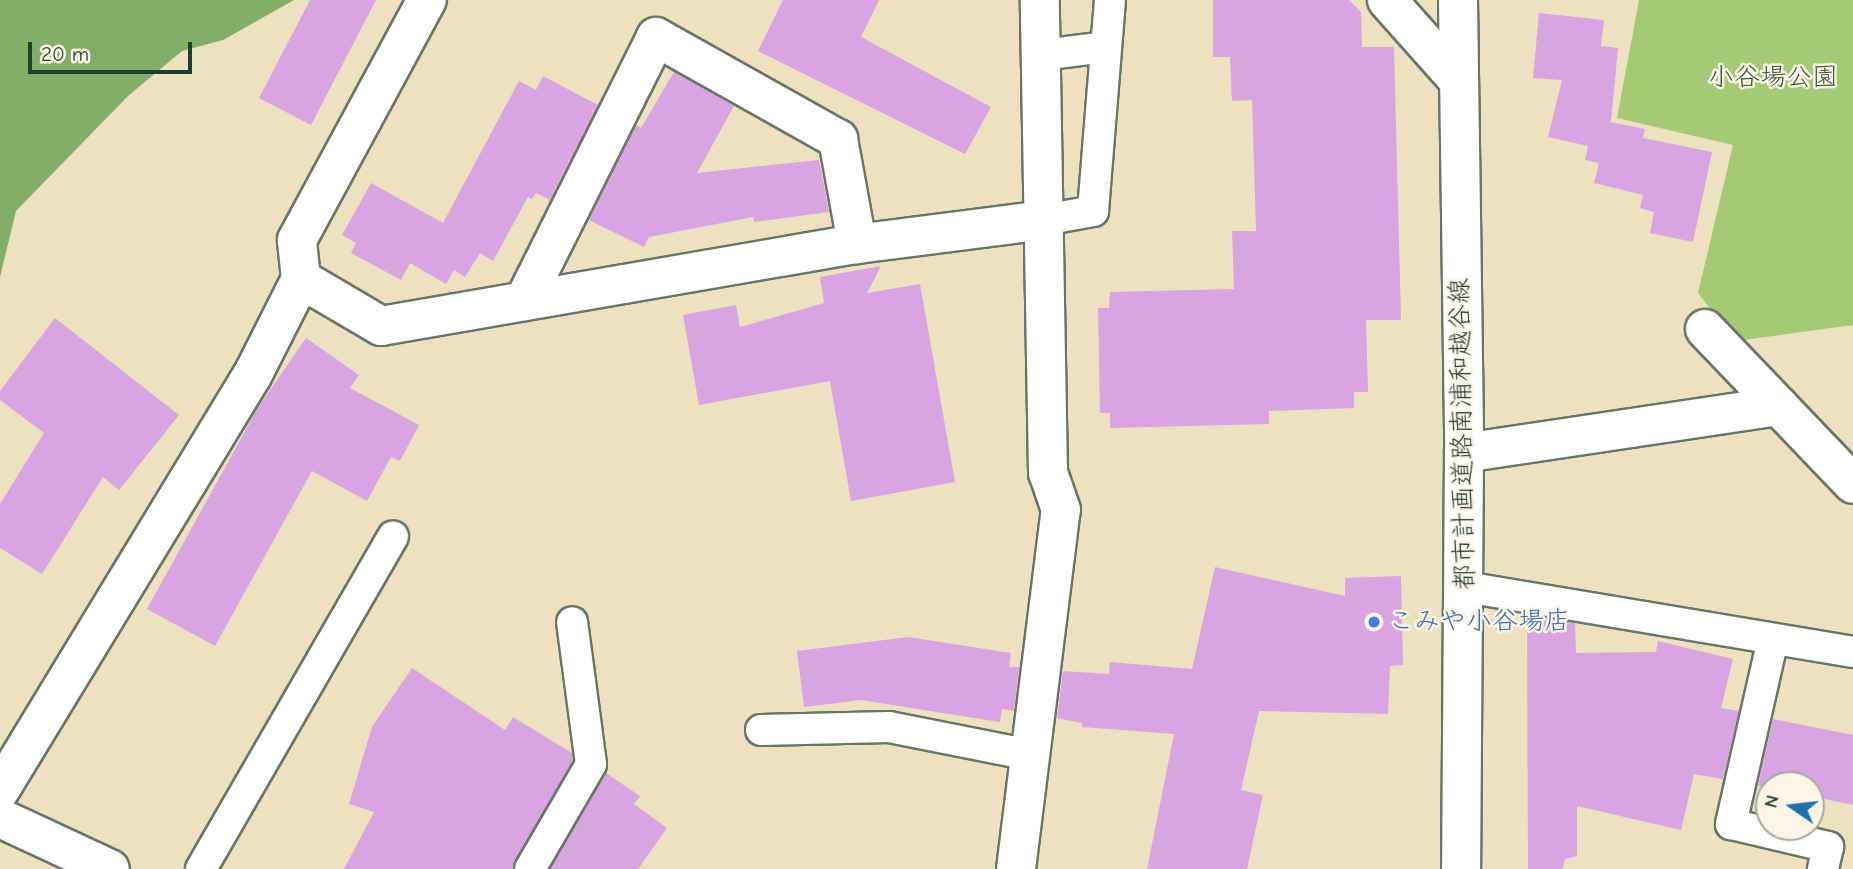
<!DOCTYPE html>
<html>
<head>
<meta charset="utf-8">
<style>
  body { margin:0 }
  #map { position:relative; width:1853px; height:869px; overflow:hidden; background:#ede1bf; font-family:"Comic Neue","Klee One",sans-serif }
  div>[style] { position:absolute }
  .green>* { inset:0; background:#a3cb76 }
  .forest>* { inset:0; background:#82af67 }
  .building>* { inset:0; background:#d9a4e2 }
  .roads { filter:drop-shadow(2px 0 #677665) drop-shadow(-2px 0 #677665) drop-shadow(0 2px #677665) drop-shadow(0 -2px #677665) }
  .service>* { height:30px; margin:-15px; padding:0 15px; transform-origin:15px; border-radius:15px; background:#fff }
  .minor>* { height:38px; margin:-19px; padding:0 19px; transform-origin:19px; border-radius:19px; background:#fff }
  .tertiary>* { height:38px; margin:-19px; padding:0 19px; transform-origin:19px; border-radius:19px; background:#fff }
  .dots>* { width:19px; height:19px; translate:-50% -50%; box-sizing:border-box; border:4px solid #fcf5e5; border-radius:50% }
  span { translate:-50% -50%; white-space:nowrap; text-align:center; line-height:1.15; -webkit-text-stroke:5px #fcf5e5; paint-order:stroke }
  .park-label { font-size:26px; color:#395941 }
  .street-label { font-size:26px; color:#1f3d34 }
  .shop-label { font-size:26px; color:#366cbe }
  .left { translate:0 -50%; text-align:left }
  .north { position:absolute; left:1755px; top:771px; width:70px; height:70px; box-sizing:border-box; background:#fcf5e5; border:2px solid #a4ab9e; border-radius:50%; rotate:284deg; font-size:19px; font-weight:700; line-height:28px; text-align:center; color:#1f3d34 }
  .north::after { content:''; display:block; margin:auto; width:24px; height:32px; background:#1f6fb2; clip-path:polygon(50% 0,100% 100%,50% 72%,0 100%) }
  .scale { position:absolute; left:28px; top:42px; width:164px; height:32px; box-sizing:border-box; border:4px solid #1f3d34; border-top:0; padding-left:9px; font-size:21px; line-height:24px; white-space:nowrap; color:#1f3d34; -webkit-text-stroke:5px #fcf5e5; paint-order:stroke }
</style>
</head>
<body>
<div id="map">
  <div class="green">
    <div style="clip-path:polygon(1639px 0,1853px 0,1853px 325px,1744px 340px,1721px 323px,1698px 293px,1733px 145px,1617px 118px)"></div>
  </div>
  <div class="forest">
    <div style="clip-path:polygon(0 0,294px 0,223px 40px,182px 51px,128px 96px,16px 211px,0 277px)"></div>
  </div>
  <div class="building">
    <div style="clip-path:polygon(310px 0,376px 0,311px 125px,259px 98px)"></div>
    <div style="clip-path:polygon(783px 0,879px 0,861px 37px,991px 107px,965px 154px,758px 51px)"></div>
    <div style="clip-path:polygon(1213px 0,1349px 0,1361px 12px,1362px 47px,1394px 47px,1401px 320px,1366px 320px,1368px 392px,1354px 392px,1354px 408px,1269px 411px,1269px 424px,1110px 428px,1110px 413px,1100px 413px,1098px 308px,1109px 308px,1110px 292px,1234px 289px,1232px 231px,1256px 231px,1252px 100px,1232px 101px,1230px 57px,1213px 57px)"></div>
    <div style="clip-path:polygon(1539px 13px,1604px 20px,1601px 46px,1618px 48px,1611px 122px,1645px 129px,1643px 138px,1712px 152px,1693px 242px,1650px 233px,1654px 212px,1640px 208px,1643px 195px,1594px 183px,1599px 163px,1585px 160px,1588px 146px,1548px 137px,1562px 80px,1533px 78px)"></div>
    <div style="clip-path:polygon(674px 72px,734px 106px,697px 173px,819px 160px,829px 212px,754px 222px,753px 217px,649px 237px,644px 247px,589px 220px,636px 125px,641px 128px)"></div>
    <div style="clip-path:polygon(543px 76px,598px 105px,550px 200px,536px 193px,532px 199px,528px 197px,493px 261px,480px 253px,465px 277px,454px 270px,446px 284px,410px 263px,401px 280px,351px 253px,356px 243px,342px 235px,371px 183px,443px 223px,519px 81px,536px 90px)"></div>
    <div style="clip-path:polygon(881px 266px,867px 293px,920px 284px,955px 482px,851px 501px,830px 381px,699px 405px,683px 315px,736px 305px,740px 327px,824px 303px,820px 277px)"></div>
    <div style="clip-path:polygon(55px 318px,179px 415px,119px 490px,103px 477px,42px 574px,0 548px,0 504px,44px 433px,0 400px,0 391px)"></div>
    <div style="clip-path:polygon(306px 338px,359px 375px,350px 388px,419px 425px,400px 461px,391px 457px,367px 501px,312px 471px,215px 646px,147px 609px,259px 406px)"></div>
    <div style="clip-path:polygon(1215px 567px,1345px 596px,1345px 578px,1401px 576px,1403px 665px,1390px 666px,1388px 714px,1259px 711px,1241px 790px,1263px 795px,1247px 869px,1147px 869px,1174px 734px,1082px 727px,1082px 723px,1057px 718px,1063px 671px,1109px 674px,1110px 662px,1192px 669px)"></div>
    <div style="clip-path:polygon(1527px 615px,1575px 623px,1576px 653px,1656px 652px,1658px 641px,1733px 659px,1721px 708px,1739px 711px,1723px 779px,1694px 774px,1681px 830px,1577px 806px,1577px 856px,1565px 859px,1562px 869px,1528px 869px)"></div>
    <div style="clip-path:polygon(908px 637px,1011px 653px,1009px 667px,1019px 667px,1014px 711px,1002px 709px,1000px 722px,861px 700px,804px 707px,797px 651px)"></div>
    <div style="clip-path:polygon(412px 668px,505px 730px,513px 717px,572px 753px,573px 760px,513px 869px,344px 869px,374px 812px,349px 804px,372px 727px)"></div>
    <div style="clip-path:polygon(1773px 719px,1853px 735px,1853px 805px,1811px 796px,1811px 785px,1758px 786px)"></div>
    <div style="clip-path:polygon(606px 773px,640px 796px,634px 804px,667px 828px,638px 869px,550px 869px)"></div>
  </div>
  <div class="roads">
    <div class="service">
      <div style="left:1042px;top:55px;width:64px;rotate:-7.2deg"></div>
      <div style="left:1044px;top:220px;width:50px;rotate:-10.4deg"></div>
      <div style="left:1093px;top:211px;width:212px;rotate:-85.4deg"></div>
      <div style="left:1465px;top:587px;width:393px;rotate:9.5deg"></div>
      <div style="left:1773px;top:639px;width:190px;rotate:102.8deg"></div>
      <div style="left:1731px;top:824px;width:100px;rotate:13.3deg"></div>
      <div style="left:1828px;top:847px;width:23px;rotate:103deg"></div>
      <div style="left:761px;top:730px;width:128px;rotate:-1.3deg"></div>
      <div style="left:889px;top:727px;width:144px;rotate:11.2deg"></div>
      <div style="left:201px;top:869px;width:384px;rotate:-60deg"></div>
      <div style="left:530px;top:869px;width:121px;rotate:-59.8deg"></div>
      <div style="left:591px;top:764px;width:143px;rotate:-97.6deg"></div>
    </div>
    <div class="minor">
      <div style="left:1387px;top:0;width:107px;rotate:48.4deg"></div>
      <div style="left:301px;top:279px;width:93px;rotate:30.4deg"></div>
      <div style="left:381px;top:326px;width:483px;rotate:-9.8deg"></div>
      <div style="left:857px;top:244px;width:189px;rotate:-7.3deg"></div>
      <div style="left:524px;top:301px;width:295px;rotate:-63.4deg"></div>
      <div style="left:656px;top:37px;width:209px;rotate:29.3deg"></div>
      <div style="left:838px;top:139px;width:107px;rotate:79.7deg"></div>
      <div style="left:1705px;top:329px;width:214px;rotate:46.3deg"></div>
      <div style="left:0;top:790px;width:487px;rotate:-58.7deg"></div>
      <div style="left:253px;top:374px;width:106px;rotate:-63.2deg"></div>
      <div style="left:301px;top:279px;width:39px;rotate:-96deg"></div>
      <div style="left:297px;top:240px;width:273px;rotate:-61.6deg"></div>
      <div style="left:0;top:818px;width:121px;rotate:24.9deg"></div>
      <div style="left:1016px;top:869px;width:362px;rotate:-82.9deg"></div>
      <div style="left:1061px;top:510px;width:39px;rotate:-109deg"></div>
      <div style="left:1048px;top:473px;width:473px;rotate:-91deg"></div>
    </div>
    <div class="tertiary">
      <div style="left:1458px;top:0;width:453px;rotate:89.2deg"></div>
      <div style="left:1464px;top:453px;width:416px;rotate:90.4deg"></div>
      <div style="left:1464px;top:453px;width:318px;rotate:-8.5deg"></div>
    </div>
  </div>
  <div class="dots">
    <div style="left:1374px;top:622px;background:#3f7fe0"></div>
  </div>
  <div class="park-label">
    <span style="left:1773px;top:78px">小谷場公園</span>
  </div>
  <div class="street-label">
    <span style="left:1463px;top:434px;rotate:-91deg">都市計画道路南浦和越谷線</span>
  </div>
  <div class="shop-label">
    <span class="left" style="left:1388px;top:622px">こみや小谷場店</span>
  </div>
  <div class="north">N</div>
  <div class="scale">20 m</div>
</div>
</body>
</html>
